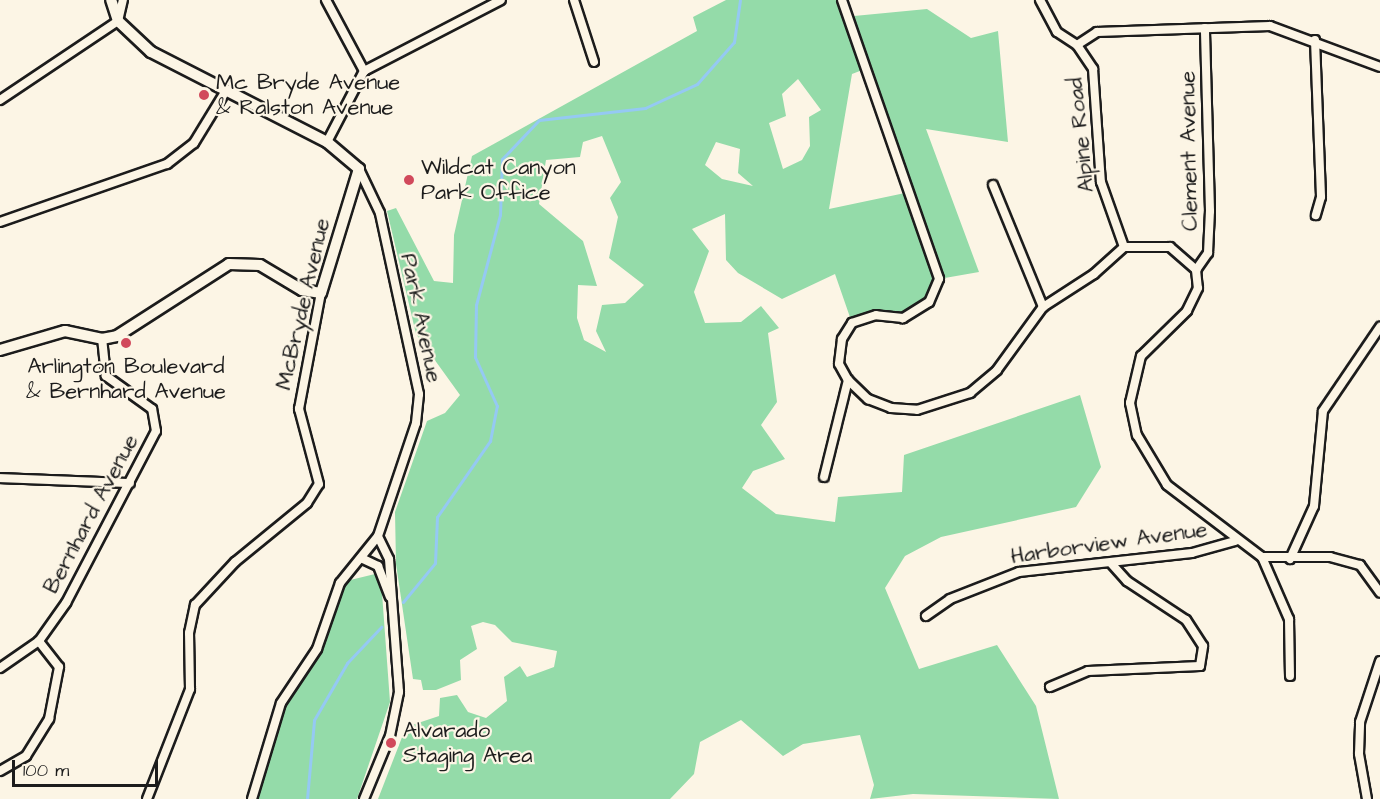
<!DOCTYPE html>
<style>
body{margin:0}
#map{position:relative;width:1380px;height:799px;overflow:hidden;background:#fcf5e5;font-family:"Architects Daughter",sans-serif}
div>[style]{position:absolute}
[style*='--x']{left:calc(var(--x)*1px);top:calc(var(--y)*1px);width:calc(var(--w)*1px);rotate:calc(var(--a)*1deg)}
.green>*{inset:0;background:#94dba9}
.stream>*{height:3px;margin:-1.5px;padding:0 1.5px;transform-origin:1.5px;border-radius:1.5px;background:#95c9f3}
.roads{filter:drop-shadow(2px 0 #1c1c1c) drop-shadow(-2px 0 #1c1c1c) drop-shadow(0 2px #1c1c1c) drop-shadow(0 -2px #1c1c1c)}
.street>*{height:8px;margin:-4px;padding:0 4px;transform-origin:4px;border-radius:4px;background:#fcf5e5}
.secondary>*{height:10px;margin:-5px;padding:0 5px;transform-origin:5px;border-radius:5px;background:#fcf5e5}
.dots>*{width:16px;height:16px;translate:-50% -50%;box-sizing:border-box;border:3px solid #fcf5e5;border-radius:50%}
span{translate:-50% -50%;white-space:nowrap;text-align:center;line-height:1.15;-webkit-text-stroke:4.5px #fcf5e5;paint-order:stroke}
.poi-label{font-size:22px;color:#1c1c1c}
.left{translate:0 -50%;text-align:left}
.street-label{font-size:22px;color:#1c1c1c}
.scale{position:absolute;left:12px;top:760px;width:146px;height:27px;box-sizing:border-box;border:3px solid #1c1c1c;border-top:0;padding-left:8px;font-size:18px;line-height:21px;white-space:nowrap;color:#1c1c1c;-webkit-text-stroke:4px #fcf5e5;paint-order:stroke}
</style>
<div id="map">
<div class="green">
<i style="clip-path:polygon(evenodd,726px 0,845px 0,854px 16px,927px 9px,971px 38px,998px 31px,1008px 142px,926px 129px,979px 272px,939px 279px,929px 302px,903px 318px,876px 315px,852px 323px,835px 274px,782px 299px,738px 273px,726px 260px,725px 214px,692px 229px,709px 251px,694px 292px,705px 323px,741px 322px,761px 306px,779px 328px,768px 333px,777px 402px,761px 425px,785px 459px,753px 471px,742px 488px,776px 514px,835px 522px,838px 497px,902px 492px,904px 455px,1080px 395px,1101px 467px,1076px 507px,941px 537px,905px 556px,885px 588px,919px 669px,997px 645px,1036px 706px,1059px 799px,913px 794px,870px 799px,874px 785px,860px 735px,803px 744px,783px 756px,741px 720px,700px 742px,694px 774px,670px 799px,378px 799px,406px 727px,439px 716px,440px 698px,457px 695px,468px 712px,486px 718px,507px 701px,504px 677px,520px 666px,527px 677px,554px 667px,557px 651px,512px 642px,495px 625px,483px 622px,471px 626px,477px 649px,460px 660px,461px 680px,436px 690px,423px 690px,421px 680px,413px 679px,396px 564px,395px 512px,427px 421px,445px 413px,460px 395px,416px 334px,387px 211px,396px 208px,434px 281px,453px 283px,454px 235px,472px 156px,697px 31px,693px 17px,726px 0,865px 69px,905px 193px,829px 209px,852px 74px,865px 69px,726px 0,798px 79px,821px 110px,809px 117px,810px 146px,802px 160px,783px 169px,769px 123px,786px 116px,782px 94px,798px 79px,726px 0,602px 136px,621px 182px,610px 198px,618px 217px,609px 258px,644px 285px,625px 303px,602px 305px,596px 331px,606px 352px,584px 340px,577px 318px,578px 285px,597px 286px,583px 241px,539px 204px,546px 160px,580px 157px,583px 142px,602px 136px,726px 0,716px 142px,740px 149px,738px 173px,753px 186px,722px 179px,705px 165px,716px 142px)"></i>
<i style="clip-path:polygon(375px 574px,382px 593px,390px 702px,357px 799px,248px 799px,277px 701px,313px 647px,338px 583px)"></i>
</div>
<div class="stream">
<i style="--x:403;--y:602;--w:50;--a:-50.6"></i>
<i style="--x:435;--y:563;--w:46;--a:-87.5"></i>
<i style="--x:437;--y:517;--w:93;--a:-55.1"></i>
<i style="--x:490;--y:441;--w:36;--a:-79"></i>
<i style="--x:497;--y:406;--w:54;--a:-114.2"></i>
<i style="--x:475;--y:357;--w:52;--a:-88.9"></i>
<i style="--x:476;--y:305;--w:93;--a:-75.1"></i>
<i style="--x:500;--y:215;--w:56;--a:-88"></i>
<i style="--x:502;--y:159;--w:54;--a:-46.5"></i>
<i style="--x:539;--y:120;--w:107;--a:-6.5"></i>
<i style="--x:645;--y:108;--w:57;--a:-24.8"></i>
<i style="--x:697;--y:84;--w:56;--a:-48.6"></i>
<i style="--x:734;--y:42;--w:42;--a:-81.9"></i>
<i style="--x:307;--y:799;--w:79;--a:-84.9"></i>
<i style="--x:314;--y:720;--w:66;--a:-59.9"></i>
<i style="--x:347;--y:663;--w:50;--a:-46.6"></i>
</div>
<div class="roads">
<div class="street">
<i style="--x:326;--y:0;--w:81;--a:61.8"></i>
<i style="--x:574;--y:0;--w:65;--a:72.1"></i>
<i style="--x:842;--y:0;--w:295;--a:70.8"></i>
<i style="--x:939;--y:279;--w:25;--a:113"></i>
<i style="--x:929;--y:302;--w:31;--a:148"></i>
<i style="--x:903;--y:318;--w:27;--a:-174"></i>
<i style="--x:876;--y:315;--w:25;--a:162"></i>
<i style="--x:852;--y:323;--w:19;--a:122"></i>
<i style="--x:842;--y:339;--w:25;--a:97"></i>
<i style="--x:839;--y:364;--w:18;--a:61"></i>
<i style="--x:848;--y:380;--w:28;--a:44"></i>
<i style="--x:868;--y:399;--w:25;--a:21"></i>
<i style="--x:891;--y:408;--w:26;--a:4"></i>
<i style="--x:917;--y:410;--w:56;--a:-17.8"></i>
<i style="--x:970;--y:393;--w:35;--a:-40"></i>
<i style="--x:997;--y:370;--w:78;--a:-53.9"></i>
<i style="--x:1043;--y:307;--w:61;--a:-32.9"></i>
<i style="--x:1094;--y:274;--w:40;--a:-42"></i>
<i style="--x:1124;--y:247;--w:46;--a:0"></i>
<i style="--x:1170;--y:247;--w:35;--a:41"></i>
<i style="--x:1196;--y:270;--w:18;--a:84"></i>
<i style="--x:1198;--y:288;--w:25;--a:116"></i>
<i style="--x:1187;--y:311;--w:64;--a:135.6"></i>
<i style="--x:1141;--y:356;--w:48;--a:103.2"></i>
<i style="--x:1130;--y:403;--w:33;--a:78"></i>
<i style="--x:1137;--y:435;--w:58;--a:59"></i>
<i style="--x:1167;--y:485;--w:119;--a:37.2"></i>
<i style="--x:1262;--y:557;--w:68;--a:0"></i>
<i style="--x:1330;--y:557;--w:31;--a:15"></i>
<i style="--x:1360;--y:565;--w:34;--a:54"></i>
<i style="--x:1040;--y:0;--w:36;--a:62"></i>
<i style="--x:1057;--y:32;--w:24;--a:33"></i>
<i style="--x:1077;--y:45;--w:29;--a:56"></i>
<i style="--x:1093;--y:69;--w:113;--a:86"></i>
<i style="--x:1101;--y:182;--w:69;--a:70.5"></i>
<i style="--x:1315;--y:40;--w:157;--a:87.8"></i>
<i style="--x:1321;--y:197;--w:19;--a:106"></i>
<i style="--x:1077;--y:45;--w:24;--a:-33"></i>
<i style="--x:1097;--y:32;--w:173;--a:-2"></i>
<i style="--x:1270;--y:26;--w:117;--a:20.4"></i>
<i style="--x:0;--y:100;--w:142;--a:-33.8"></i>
<i style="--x:118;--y:21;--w:22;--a:-77"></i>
<i style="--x:327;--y:142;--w:80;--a:-62.5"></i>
<i style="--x:364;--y:71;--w:154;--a:-27.4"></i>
<i style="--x:993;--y:185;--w:132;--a:67.7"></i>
<i style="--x:0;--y:222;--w:177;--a:-19.2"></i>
<i style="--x:167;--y:164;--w:34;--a:-38"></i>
<i style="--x:194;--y:143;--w:63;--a:-58.6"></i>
<i style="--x:1196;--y:270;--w:21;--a:-55"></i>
<i style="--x:1208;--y:253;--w:42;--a:-87.3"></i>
<i style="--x:1210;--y:211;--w:183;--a:-91.6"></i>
<i style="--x:824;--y:477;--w:100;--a:-76.1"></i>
<i style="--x:0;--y:478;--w:130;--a:2.2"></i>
<i style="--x:1262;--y:557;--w:68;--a:66.5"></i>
<i style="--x:1289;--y:619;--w:57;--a:89"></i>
<i style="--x:361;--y:558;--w:19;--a:25"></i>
<i style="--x:378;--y:566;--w:33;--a:69"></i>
<i style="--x:1290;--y:559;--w:58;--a:-65.6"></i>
<i style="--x:1314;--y:506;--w:95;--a:-84.6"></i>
<i style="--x:1323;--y:411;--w:102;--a:-55.8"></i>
<i style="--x:926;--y:616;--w:29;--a:-35"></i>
<i style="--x:950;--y:599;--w:74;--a:-21.4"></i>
<i style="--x:1019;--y:572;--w:174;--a:-6.3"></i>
<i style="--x:1192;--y:553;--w:45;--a:-15.6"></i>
<i style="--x:0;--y:668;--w:47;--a:-34.7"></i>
<i style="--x:39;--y:641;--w:47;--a:-54.6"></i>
<i style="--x:66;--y:603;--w:194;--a:-62.4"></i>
<i style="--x:156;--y:431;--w:22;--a:-100"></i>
<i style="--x:152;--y:409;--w:57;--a:-144.3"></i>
<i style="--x:106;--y:376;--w:37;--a:-96"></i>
<i style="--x:1050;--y:687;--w:41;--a:-22.8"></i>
<i style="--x:1088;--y:671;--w:112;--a:-2.6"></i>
<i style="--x:1200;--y:666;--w:20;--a:-81"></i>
<i style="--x:1203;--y:646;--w:31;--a:-123"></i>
<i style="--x:1186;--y:620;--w:71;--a:-146.5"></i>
<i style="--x:1127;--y:581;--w:24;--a:-132"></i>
<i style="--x:0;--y:771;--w:30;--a:-30"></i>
<i style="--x:26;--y:756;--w:44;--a:-58.1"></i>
<i style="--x:49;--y:719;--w:53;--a:-79.1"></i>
<i style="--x:59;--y:667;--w:33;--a:-128"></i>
<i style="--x:147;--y:799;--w:118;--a:-68.6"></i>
<i style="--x:190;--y:689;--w:56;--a:-91"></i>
<i style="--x:189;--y:633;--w:29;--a:-78"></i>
<i style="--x:195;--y:605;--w:59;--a:-47.1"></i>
<i style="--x:235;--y:562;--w:93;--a:-39.3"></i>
<i style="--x:307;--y:503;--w:22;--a:-58"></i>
<i style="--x:319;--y:484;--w:78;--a:-104.9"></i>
<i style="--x:299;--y:409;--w:118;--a:-79.3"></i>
<i style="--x:252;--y:799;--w:100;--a:-73.2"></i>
<i style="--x:281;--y:703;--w:65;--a:-56.3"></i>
<i style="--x:317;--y:649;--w:70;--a:-70.8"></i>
<i style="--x:340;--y:583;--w:60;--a:-51"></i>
<i style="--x:378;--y:536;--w:119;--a:-71.4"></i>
<i style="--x:416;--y:423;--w:29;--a:-84"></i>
<i style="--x:419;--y:394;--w:185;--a:-102.2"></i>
<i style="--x:380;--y:213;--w:49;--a:-115.5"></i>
<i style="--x:364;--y:799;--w:68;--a:-67.6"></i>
<i style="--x:390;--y:736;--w:45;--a:-78.4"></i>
<i style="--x:399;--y:692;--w:133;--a:-94.3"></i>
<i style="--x:389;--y:559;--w:25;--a:-116"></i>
<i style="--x:1367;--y:799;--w:46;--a:-100.1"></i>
<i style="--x:1359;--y:754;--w:32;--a:-88"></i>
<i style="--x:1360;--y:722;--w:64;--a:-71.8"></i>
</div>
<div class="secondary">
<i style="--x:0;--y:350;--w:68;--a:-16.3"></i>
<i style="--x:65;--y:331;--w:38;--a:12"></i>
<i style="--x:102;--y:339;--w:15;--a:-11"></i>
<i style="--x:117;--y:336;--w:133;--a:-32.7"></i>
<i style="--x:229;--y:264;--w:31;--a:2"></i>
<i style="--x:260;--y:265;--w:49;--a:30.8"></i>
<i style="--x:302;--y:290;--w:19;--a:9"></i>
<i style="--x:321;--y:293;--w:130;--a:-73"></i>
<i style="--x:359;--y:169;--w:42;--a:-139.8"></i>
<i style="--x:327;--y:142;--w:198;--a:-152.9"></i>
<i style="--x:151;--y:52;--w:45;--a:-136.8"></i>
<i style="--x:118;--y:21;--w:22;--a:-108"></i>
</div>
</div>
<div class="dots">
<i style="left:204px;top:95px;background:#d1495b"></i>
<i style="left:409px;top:180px;background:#d1495b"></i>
<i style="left:126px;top:343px;background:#d1495b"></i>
<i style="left:391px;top:743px;background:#d1495b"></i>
</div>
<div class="poi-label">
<span class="left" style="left:216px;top:95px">Mc Bryde Avenue<br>&amp; Ralston Avenue</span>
<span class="left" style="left:421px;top:180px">Wildcat Canyon<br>Park Office</span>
<span style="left:126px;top:379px">Arlington Boulevard<br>&amp; Bernhard Avenue</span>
<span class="left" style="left:403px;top:743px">Alvarado<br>Staging Area</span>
</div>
<div class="street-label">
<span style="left:1081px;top:135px;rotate:-96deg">Alpine Road</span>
<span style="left:1189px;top:151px;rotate:-91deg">Clement Avenue</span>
<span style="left:303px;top:304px;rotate:-77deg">McBryde Avenue</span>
<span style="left:421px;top:318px;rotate:78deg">Park Avenue</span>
<span style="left:91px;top:514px;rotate:-62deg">Bernhard Avenue</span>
<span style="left:1109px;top:543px;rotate:-8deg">Harborview Avenue</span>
</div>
<div class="scale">100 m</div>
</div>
